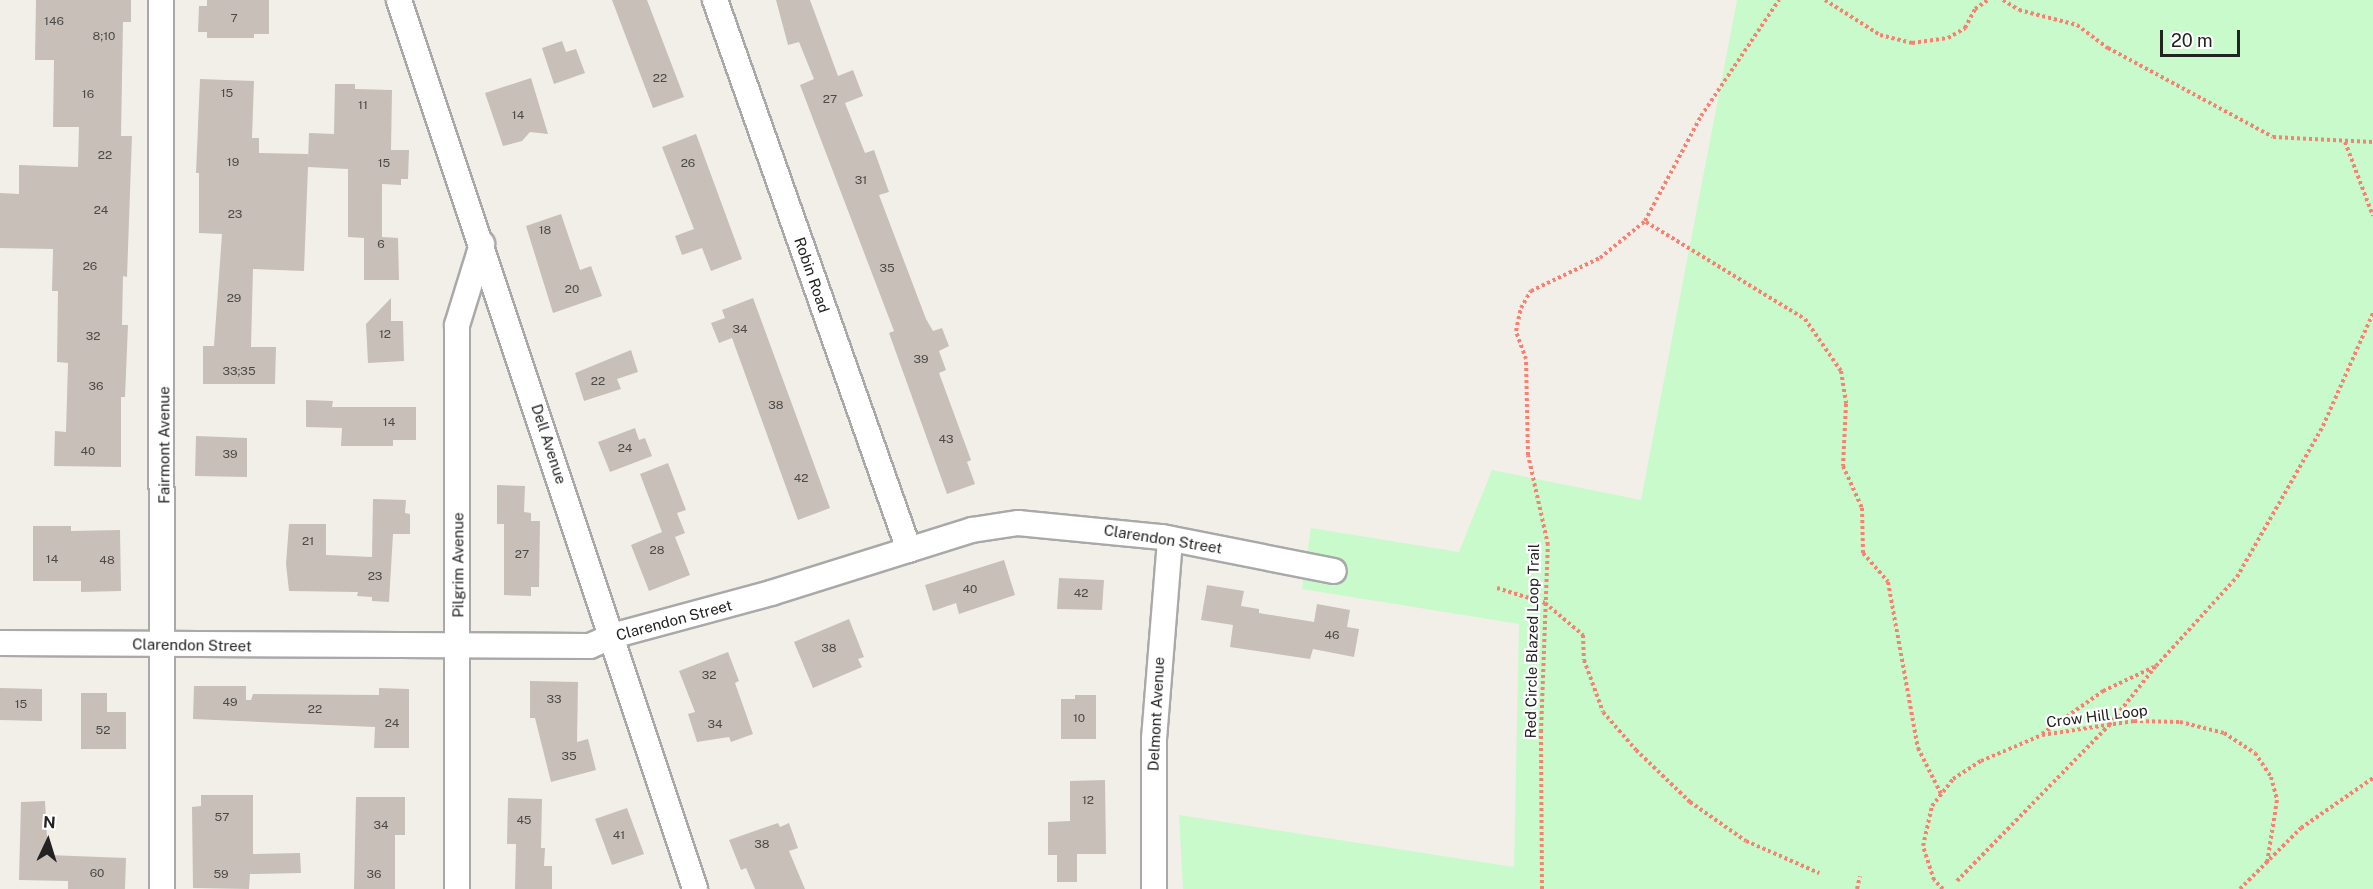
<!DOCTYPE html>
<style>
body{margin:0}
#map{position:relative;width:2373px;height:889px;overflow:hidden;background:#f2efe9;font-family:"Public Sans",sans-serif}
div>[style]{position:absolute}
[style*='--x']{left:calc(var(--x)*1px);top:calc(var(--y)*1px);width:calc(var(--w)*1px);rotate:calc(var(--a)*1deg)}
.park>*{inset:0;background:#c8facc}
.building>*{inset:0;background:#c7bfb8}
.path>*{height:4px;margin-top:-2px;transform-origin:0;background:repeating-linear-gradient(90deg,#fa8072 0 3px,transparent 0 6px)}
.roads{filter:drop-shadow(2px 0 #a9a9a9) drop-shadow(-2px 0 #a9a9a9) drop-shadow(0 2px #a9a9a9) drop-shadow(0 -2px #a9a9a9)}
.street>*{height:24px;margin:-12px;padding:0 12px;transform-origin:12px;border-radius:12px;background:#fff}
span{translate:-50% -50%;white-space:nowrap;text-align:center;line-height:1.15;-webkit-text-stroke:4.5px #fff;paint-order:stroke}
.number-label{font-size:12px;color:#4b4948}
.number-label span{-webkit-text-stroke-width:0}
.street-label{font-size:15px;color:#222}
.north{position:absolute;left:18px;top:811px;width:60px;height:60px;-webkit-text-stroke:4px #fff;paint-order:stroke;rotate:4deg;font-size:16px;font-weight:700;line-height:24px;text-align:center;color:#222}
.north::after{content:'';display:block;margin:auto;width:21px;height:27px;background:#222;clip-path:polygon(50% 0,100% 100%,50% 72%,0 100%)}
.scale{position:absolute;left:2160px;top:30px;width:80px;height:27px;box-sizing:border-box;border:3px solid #222;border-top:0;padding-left:8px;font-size:18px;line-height:21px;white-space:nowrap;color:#222;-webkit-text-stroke:4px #fff;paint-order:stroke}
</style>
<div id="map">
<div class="park">
<i style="clip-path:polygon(1737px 0,2373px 0,2373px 889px,1183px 889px,1179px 815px,1514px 867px,1519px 624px,1302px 589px,1311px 528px,1459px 552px,1492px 470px,1641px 500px)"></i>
</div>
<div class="building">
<i style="clip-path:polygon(36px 0,131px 0,131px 22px,123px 22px,121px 136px,132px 136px,127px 277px,123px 276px,122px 325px,128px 325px,125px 397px,121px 397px,121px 467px,54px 466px,55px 431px,66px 432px,68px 363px,57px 362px,58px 291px,52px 291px,53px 249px,0 248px,0 193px,19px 194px,19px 165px,78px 167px,79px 127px,53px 127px,54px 60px,35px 60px)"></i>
<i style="clip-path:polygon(207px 0,269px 0,269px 34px,254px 34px,254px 38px,207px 38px,207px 32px,198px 32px,199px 6px,207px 6px)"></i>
<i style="clip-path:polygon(612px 0,647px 0,684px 97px,653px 108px)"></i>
<i style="clip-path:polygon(776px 0,810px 0,838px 76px,853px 70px,863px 96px,845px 103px,865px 153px,874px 150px,889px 192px,879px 195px,926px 319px,933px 331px,942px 328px,949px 346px,939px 351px,946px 370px,939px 373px,971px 460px,967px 462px,975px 484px,947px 494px,889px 333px,894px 331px,800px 85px,814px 79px,799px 42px,788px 45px)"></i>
<i style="clip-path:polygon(562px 41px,566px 52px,576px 49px,585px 73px,554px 84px,542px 48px)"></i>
<i style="clip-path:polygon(531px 78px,548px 134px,530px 132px,522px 141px,503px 146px,485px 93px)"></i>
<i style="clip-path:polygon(200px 79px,254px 81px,252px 138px,259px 138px,259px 153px,308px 154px,308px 160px,309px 133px,334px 134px,335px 84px,355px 84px,355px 89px,392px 90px,391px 150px,409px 150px,408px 179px,401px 179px,401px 185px,382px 184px,382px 237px,398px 238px,399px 280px,364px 280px,364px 238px,348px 237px,348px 169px,308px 167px,304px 271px,253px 269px,251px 347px,276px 347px,275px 384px,203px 384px,203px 346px,214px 346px,222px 234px,199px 233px,199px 173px,196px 173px)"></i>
<i style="clip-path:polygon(696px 134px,742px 259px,711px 271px,702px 248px,682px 255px,675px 236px,694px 229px,662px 147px)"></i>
<i style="clip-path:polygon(561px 214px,580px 270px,591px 266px,602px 296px,553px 313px,526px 226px)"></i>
<i style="clip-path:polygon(391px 298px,391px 321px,403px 321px,404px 361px,368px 363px,366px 324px)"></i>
<i style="clip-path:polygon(753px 298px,830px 508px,798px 520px,732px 338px,719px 343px,711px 323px,725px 318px,722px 310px)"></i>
<i style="clip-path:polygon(631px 350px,638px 372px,617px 379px,621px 389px,584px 401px,575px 373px)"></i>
<i style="clip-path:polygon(306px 400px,333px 401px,332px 407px,416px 407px,416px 440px,393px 440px,393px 446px,341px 446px,342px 428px,306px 427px)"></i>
<i style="clip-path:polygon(635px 428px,639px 440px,645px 438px,652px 456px,610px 472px,598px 442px)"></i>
<i style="clip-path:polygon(196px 436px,247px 438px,247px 477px,195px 476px)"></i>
<i style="clip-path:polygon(668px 463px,686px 510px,677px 513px,685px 533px,675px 537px,690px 575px,649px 591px,631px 545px,662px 532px,640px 474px)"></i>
<i style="clip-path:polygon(497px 485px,525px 486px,524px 512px,531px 513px,531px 521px,540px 521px,539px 587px,531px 587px,531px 596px,504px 595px,504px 524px,497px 524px)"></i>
<i style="clip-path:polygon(373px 499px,406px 500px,405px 513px,410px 514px,410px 534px,393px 534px,389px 602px,372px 601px,372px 597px,357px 596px,358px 592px,289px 591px,286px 564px,289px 524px,326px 524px,326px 555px,372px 557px)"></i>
<i style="clip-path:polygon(33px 526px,71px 526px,71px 531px,120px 530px,121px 591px,81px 592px,81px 581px,33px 581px)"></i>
<i style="clip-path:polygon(1004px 560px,1015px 595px,959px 614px,956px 603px,933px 611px,925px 585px)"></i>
<i style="clip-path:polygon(1059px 578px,1104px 580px,1102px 610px,1057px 609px)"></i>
<i style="clip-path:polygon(1207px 585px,1244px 591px,1241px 606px,1259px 609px,1259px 613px,1314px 622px,1317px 604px,1350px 610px,1347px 627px,1359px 629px,1354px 657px,1313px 649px,1310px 659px,1230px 647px,1233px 625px,1201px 620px)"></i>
<i style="clip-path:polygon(849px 619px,864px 657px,858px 659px,862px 667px,813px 688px,794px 642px)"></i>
<i style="clip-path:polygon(728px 652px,739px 681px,735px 683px,753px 734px,731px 742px,729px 737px,697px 742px,688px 714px,695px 712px,679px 671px)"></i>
<i style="clip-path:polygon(530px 681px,578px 682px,577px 742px,588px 739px,596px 770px,551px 782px,535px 718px,530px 718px)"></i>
<i style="clip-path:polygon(194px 686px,246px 686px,246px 700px,251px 700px,253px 694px,379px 695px,379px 688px,409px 689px,409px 748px,374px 748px,375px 727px,193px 719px)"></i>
<i style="clip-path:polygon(0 688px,42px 689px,42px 721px,0 720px)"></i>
<i style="clip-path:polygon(81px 693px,107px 693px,107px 712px,126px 712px,126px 749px,81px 749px)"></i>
<i style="clip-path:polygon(1075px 695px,1096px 695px,1096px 739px,1061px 739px,1061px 699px,1075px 699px)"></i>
<i style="clip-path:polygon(1105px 780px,1106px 854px,1077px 854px,1077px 882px,1057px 882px,1057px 855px,1048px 855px,1048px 822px,1070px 821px,1070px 781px)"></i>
<i style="clip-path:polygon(201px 795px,253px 795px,253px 854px,300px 853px,301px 873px,250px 874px,249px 889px,193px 888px,192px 807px,201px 806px)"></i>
<i style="clip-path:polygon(356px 797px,405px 797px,405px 835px,395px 835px,395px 889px,354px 889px)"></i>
<i style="clip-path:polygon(508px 798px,542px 799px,541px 848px,545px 848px,544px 866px,552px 866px,552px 889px,515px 889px,516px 844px,507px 844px)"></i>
<i style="clip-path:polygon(45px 801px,48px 855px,126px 858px,125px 889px,68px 889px,68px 881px,19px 880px,21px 802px)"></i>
<i style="clip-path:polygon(627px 808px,644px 854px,612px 865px,595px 819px)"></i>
<i style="clip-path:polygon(778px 823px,780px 827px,789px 823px,798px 848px,789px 851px,805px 889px,755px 889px,746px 868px,741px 870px,729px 840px)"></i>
</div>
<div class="path">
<i style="--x:1825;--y:0;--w:65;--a:32.5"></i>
<i style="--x:1880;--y:35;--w:33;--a:14"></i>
<i style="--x:1912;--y:43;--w:36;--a:-8"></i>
<i style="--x:1948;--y:38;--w:20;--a:-30"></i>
<i style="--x:1965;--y:28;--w:21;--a:-62"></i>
<i style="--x:1975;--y:9;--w:16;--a:-35"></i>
<i style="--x:2003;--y:0;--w:19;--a:32"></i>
<i style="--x:2019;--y:10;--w:60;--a:14.5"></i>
<i style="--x:2077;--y:25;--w:39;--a:37"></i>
<i style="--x:2108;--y:48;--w:187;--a:28.3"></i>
<i style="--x:2273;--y:137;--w:100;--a:2.9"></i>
<i style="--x:2345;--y:142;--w:79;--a:69.3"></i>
<i style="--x:1646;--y:222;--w:186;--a:31.4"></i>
<i style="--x:1805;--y:319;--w:63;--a:55.3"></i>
<i style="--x:1841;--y:371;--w:33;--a:81"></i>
<i style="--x:1846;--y:404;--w:62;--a:92.8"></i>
<i style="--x:1843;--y:466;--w:46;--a:65.7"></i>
<i style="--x:1862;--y:508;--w:45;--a:88.7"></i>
<i style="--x:1863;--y:553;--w:38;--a:49"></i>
<i style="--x:1888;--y:582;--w:169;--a:79.8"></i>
<i style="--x:1918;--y:748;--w:51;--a:63.4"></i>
<i style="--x:1497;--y:588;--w:50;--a:17.4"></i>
<i style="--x:1545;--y:603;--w:50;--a:40.1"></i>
<i style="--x:1583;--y:635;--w:25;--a:88"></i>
<i style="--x:1584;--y:660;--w:55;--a:69.9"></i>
<i style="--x:1603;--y:712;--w:50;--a:49"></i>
<i style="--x:1636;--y:750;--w:75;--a:43.9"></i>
<i style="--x:1690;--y:802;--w:68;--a:34.9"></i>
<i style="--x:1746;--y:841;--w:80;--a:23.7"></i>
<i style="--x:2042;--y:734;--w:75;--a:-35.2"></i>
<i style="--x:2103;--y:691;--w:56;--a:-25.2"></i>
<i style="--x:1957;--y:881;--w:218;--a:-45.7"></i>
<i style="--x:2109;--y:725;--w:75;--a:-51.5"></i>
<i style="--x:2156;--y:666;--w:120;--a:-47.7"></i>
<i style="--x:2237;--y:577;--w:174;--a:-60.3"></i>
<i style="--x:2323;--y:426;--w:124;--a:-66.1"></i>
<i style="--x:1542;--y:889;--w:157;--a:-90.4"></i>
<i style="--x:1541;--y:732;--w:187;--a:-87.9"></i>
<i style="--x:1548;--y:545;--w:92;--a:-102.5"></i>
<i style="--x:1528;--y:455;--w:96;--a:-91.2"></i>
<i style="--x:1526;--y:359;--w:30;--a:-110"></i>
<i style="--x:1516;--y:331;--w:24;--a:-78"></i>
<i style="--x:1521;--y:308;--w:20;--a:-60"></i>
<i style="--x:1531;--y:291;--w:76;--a:-25.6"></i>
<i style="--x:1600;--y:258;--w:58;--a:-39.4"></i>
<i style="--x:1645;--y:221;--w:119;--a:-61.9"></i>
<i style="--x:1701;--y:116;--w:140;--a:-56.1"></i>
<i style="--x:1857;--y:889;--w:13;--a:-77"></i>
<i style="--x:1943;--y:889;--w:13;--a:-135"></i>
<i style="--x:1934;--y:880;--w:36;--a:-108"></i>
<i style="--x:1923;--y:846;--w:41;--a:-77.3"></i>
<i style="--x:1932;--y:806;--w:34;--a:-52"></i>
<i style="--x:1953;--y:779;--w:33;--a:-33"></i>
<i style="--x:1981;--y:761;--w:66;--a:-23.1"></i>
<i style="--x:2042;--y:735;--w:93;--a:-8.7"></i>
<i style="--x:2134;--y:721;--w:46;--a:1.2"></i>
<i style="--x:2180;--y:722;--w:45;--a:14"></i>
<i style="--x:2224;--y:733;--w:37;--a:33"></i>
<i style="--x:2255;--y:753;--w:29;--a:56"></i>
<i style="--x:2271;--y:777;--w:24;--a:75"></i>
<i style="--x:2277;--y:800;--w:64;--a:99"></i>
<i style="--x:2240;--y:889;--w:86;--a:-45"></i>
<i style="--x:2301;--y:828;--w:88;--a:-34.8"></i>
</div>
<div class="roads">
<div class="street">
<i style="--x:161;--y:0;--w:889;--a:89.94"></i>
<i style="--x:399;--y:0;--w:937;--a:71.58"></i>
<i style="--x:715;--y:0;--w:583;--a:70.57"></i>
<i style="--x:0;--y:643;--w:590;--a:0.29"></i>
<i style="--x:590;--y:646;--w:24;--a:-24"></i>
<i style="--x:612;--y:636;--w:165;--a:-15.1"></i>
<i style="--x:771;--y:593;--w:211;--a:-17.4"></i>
<i style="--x:972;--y:530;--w:47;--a:-8.7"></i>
<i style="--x:1018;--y:523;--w:145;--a:5.6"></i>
<i style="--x:1162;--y:537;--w:175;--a:11.2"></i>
<i style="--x:457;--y:889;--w:564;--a:-90"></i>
<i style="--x:457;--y:325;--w:85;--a:-72.8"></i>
<i style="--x:1154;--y:889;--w:150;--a:-90"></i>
<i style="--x:1154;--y:739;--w:201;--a:-85.4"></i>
</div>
</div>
<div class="number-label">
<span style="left:234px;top:19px">7</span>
<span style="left:54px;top:22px">146</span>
<span style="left:104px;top:37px">8;10</span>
<span style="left:660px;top:79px">22</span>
<span style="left:227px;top:94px">15</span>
<span style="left:88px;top:95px">16</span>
<span style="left:830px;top:100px">27</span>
<span style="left:363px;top:106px">11</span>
<span style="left:518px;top:116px">14</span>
<span style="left:105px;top:156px">22</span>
<span style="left:233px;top:163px">19</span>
<span style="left:384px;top:164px">15</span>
<span style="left:688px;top:164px">26</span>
<span style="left:861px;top:181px">31</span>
<span style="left:101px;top:211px">24</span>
<span style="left:235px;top:215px">23</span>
<span style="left:545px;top:231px">18</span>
<span style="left:381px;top:245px">6</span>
<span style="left:90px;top:267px">26</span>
<span style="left:887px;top:269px">35</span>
<span style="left:572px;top:290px">20</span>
<span style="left:234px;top:299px">29</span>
<span style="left:740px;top:330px">34</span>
<span style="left:385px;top:335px">12</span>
<span style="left:93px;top:337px">32</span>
<span style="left:921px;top:360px">39</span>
<span style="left:239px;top:372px">33;35</span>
<span style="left:598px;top:382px">22</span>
<span style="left:96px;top:387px">36</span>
<span style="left:776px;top:406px">38</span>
<span style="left:389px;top:423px">14</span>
<span style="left:946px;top:440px">43</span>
<span style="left:625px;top:449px">24</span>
<span style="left:88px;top:452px">40</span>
<span style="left:230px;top:455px">39</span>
<span style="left:801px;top:479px">42</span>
<span style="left:308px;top:542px">21</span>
<span style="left:657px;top:551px">28</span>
<span style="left:522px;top:555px">27</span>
<span style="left:52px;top:560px">14</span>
<span style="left:107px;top:561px">48</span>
<span style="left:375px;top:577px">23</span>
<span style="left:970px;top:590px">40</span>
<span style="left:1081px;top:594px">42</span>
<span style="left:1332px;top:636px">46</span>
<span style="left:829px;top:649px">38</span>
<span style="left:709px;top:676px">32</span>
<span style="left:554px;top:700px">33</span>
<span style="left:230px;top:703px">49</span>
<span style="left:21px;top:705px">15</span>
<span style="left:315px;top:710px">22</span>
<span style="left:1079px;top:719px">10</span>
<span style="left:392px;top:724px">24</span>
<span style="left:715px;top:725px">34</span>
<span style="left:103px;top:731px">52</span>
<span style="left:569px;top:757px">35</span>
<span style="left:1088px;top:801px">12</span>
<span style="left:222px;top:818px">57</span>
<span style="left:524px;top:821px">45</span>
<span style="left:381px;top:826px">34</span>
<span style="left:619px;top:836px">41</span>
<span style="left:762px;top:845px">38</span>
<span style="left:97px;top:874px">60</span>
<span style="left:221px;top:875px">59</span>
<span style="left:374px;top:875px">36</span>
</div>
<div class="street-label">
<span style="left:812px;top:275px;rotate:71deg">Robin Road</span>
<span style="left:549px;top:444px;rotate:72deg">Dell Avenue</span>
<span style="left:164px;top:445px;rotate:-90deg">Fairmont Avenue</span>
<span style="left:1163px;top:539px;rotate:9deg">Clarendon Street</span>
<span style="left:458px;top:565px;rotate:-90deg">Pilgrim Avenue</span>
<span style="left:674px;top:620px;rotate:-15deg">Clarendon Street</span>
<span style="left:1532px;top:641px;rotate:-89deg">Red Circle Blazed Loop Trail</span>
<span style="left:192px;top:645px;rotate:1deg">Clarendon Street</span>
<span style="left:1156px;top:714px;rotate:-87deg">Delmont Avenue</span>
<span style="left:2097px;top:716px;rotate:-7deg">Crow Hill Loop</span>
</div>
<div class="north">N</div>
<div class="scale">20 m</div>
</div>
